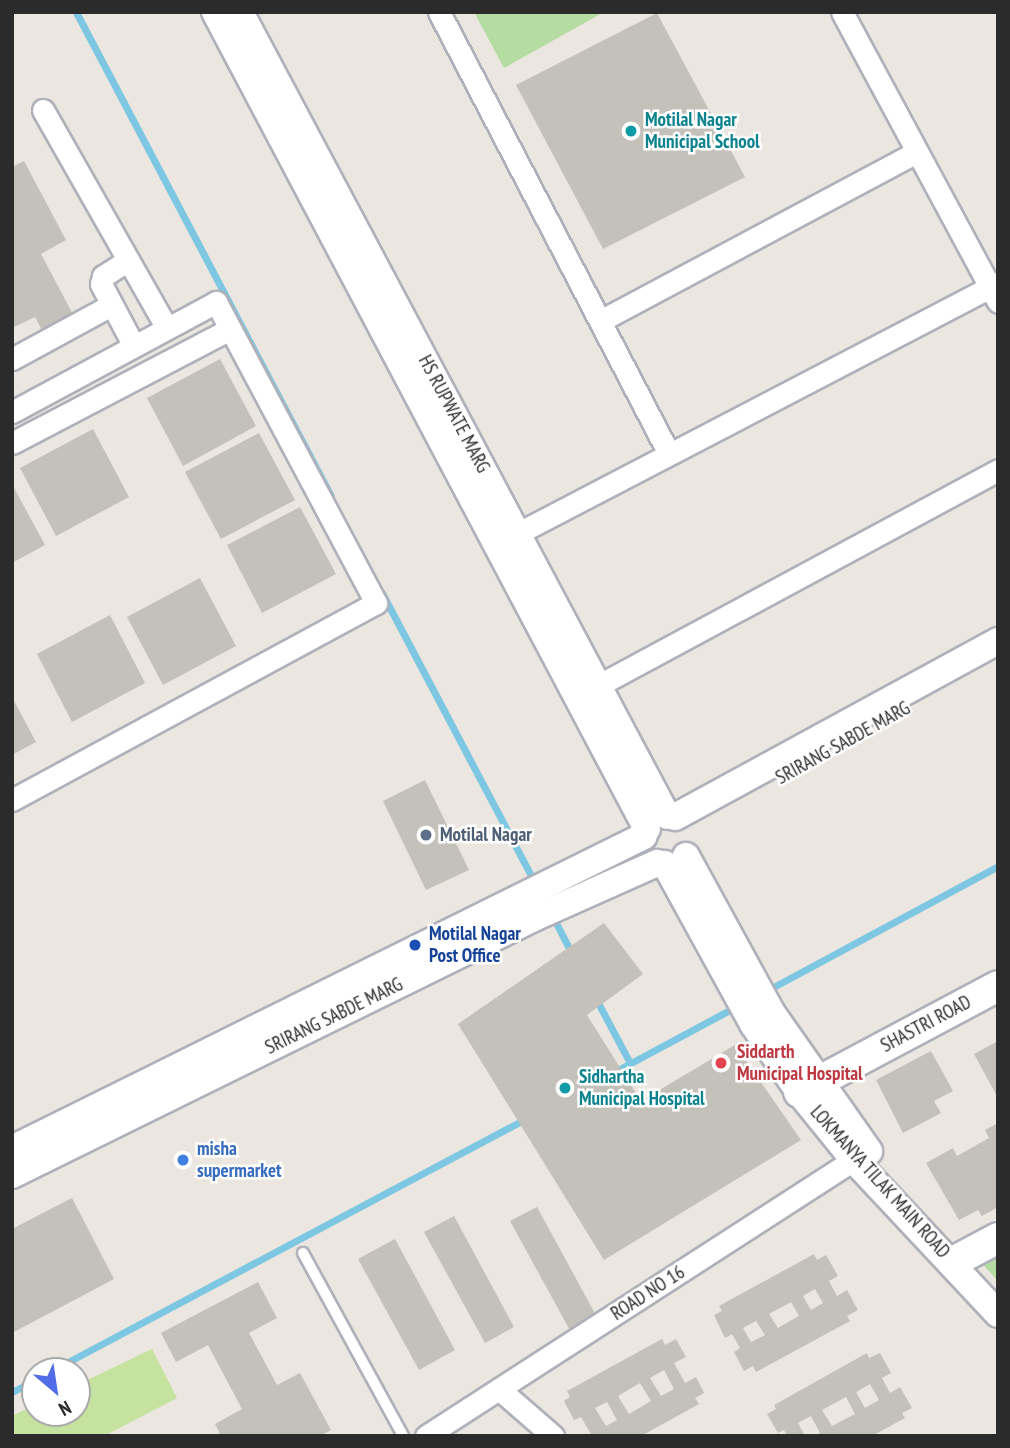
<!DOCTYPE html>
<style>
body{margin:0}
#map{position:relative;width:1010px;height:1448px;overflow:hidden;background:#ebe6df;font-family:"PT Sans Narrow",sans-serif}
div>[style]{position:absolute}
[style*='--x']{left:calc(var(--x)*1px);top:calc(var(--y)*1px);width:calc(var(--w)*1px);rotate:calc(var(--a)*1deg)}
.green>*{inset:0;background:#b5dca1}
.pitch>*{inset:0;background:#c5e29e}
.stream>*{height:7px;margin:-3.5px;padding:0 3.5px;transform-origin:3.5px;border-radius:3.5px;background:#7dc7e2}
.building>*{inset:0;background:#c4c0ba}
.roads{filter:drop-shadow(2px 0 #afb1ba) drop-shadow(-2px 0 #afb1ba) drop-shadow(0 2px #afb1ba) drop-shadow(0 -2px #afb1ba)}
.service>*{height:10px;margin:-5px;padding:0 5px;transform-origin:5px;border-radius:5px;background:#fff}
.minor>*{height:21px;margin:-10.5px;padding:0 10.5px;transform-origin:10.5px;border-radius:10.5px;background:#fff}
.tertiary>*{height:26px;margin:-13px;padding:0 13px;transform-origin:13px;border-radius:13px;background:#fff}
.secondary>*{height:30px;margin:-15px;padding:0 15px;transform-origin:15px;border-radius:15px;background:#fff}
.dots>*{width:19px;height:19px;translate:-50% -50%;box-sizing:border-box;border:4px solid #fff;border-radius:50%}
span{translate:-50% -50%;white-space:nowrap;text-align:center;line-height:1.15;-webkit-text-stroke:5px #fff;paint-order:stroke}
.culture-label{font-size:19px;color:#0d838f;font-weight:700}
.left{translate:0 -50%;text-align:left}
.street-label{font-size:19px;color:#2b2b2b}
.service-label{font-size:19px;color:#4e5e75;font-weight:700}
.transit-label{font-size:19px;color:#164399;font-weight:700}
.health-label{font-size:19px;color:#be3a42;font-weight:700}
.shop-label{font-size:19px;color:#366cbe;font-weight:700}
.frame{position:absolute;inset:0;border:14px solid #2b2b2b;pointer-events:none}
.north{position:absolute;left:21px;top:1357px;width:70px;height:70px;box-sizing:border-box;background:#fff;border:2px solid #aaa;border-radius:50%;rotate:151deg;font-size:19px;font-weight:700;line-height:28px;text-align:center;color:#2b2b2b}
.north::after{content:'';display:block;margin:auto;width:24px;height:32px;background:#506ce7;clip-path:polygon(50% 0,100% 100%,50% 72%,0 100%)}
</style>
<div id="map">
<div class="green">
<i style="clip-path:polygon(474px 12px,604px 12px,504px 68px)"></i>
<i style="clip-path:polygon(998px 1244px,998px 1281px,975px 1256px)"></i>
</div>
<div class="pitch">
<i style="clip-path:polygon(152px 1349px,177px 1398px,104px 1436px,12px 1436px,12px 1416px,35px 1405px,35px 1413px,77px 1413px,77px 1385px)"></i>
</div>
<div class="stream">
<i style="--x:76;--y:12;--w:547;--a:62.22"></i>
<i style="--x:382;--y:593;--w:328;--a:62.2"></i>
<i style="--x:552;--y:915;--w:44;--a:62.9"></i>
<i style="--x:766;--y:991;--w:264;--a:-28.3"></i>
<i style="--x:596;--y:999;--w:72;--a:62"></i>
<i style="--x:614;--y:1072;--w:140;--a:-28.2"></i>
<i style="--x:51;--y:1371;--w:539;--a:-27.99"></i>
<i style="--x:12;--y:1392;--w:26;--a:-28"></i>
</div>
<div class="building">
<i style="clip-path:polygon(657px 13px,745px 177px,603px 249px,516px 85px)"></i>
<i style="clip-path:polygon(24px 161px,66px 240px,41px 254px,76px 320px,45px 336px,35px 317px,12px 328px,12px 167px)"></i>
<i style="clip-path:polygon(220px 359px,256px 426px,183px 466px,147px 398px)"></i>
<i style="clip-path:polygon(93px 429px,129px 497px,56px 536px,20px 468px)"></i>
<i style="clip-path:polygon(259px 433px,295px 500px,221px 539px,185px 472px)"></i>
<i style="clip-path:polygon(12px 484px,45px 545px,12px 563px)"></i>
<i style="clip-path:polygon(300px 507px,336px 574px,262px 613px,227px 545px)"></i>
<i style="clip-path:polygon(200px 578px,236px 646px,163px 685px,127px 617px)"></i>
<i style="clip-path:polygon(110px 615px,145px 683px,72px 722px,37px 654px)"></i>
<i style="clip-path:polygon(12px 697px,36px 742px,12px 755px)"></i>
<i style="clip-path:polygon(425px 780px,469px 870px,426px 890px,383px 801px)"></i>
<i style="clip-path:polygon(604px 923px,643px 974px,587px 1015px,641px 1101px,735px 1045px,801px 1140px,604px 1260px,458px 1024px)"></i>
<i style="clip-path:polygon(998px 1041px,998px 1098px,974px 1054px)"></i>
<i style="clip-path:polygon(931px 1051px,953px 1091px,934px 1101px,941px 1113px,903px 1133px,876px 1080px)"></i>
<i style="clip-path:polygon(998px 1123px,998px 1207px,982px 1216px,978px 1210px,959px 1220px,926px 1163px,953px 1148px,957px 1156px,989px 1138px,985px 1130px)"></i>
<i style="clip-path:polygon(72px 1198px,114px 1279px,12px 1333px,12px 1229px)"></i>
<i style="clip-path:polygon(537px 1207px,598px 1319px,572px 1334px,510px 1221px)"></i>
<i style="clip-path:polygon(454px 1216px,514px 1327px,485px 1343px,424px 1232px)"></i>
<i style="clip-path:polygon(395px 1239px,455px 1350px,419px 1370px,358px 1259px)"></i>
<i style="clip-path:polygon(evenodd,814px 1254px,817px 1260px,826px 1255px,838px 1276px,829px 1281px,837px 1296px,847px 1290px,858px 1310px,847px 1316px,850px 1321px,756px 1372px,753px 1366px,744px 1371px,734px 1352px,740px 1348px,732px 1334px,725px 1338px,714px 1315px,722px 1311px,719px 1306px,814px 1254px,815px 1289px,823px 1303px,811px 1310px,803px 1296px,815px 1289px,814px 1254px,791px 1302px,799px 1316px,778px 1328px,769px 1314px,791px 1302px,814px 1254px,756px 1321px,765px 1335px,751px 1342px,743px 1328px,756px 1321px)"></i>
<i style="clip-path:polygon(258px 1282px,277px 1318px,249px 1333px,277px 1385px,300px 1373px,331px 1430px,320px 1436px,221px 1436px,215px 1424px,242px 1409px,208px 1345px,176px 1362px,161px 1333px)"></i>
<i style="clip-path:polygon(evenodd,662px 1339px,665px 1345px,676px 1339px,686px 1357px,674px 1363px,685px 1383px,696px 1377px,704px 1393px,695px 1398px,699px 1404px,641px 1436px,587px 1436px,591px 1434px,581px 1417px,574px 1420px,564px 1401px,570px 1397px,567px 1391px,662px 1339px,664px 1370px,674px 1389px,661px 1396px,650px 1378px,664px 1370px,662px 1339px,640px 1383px,651px 1401px,629px 1414px,618px 1396px,640px 1383px,662px 1339px,607px 1402px,617px 1420px,606px 1426px,595px 1408px,607px 1402px)"></i>
<i style="clip-path:polygon(evenodd,867px 1353px,869px 1358px,880px 1353px,891px 1373px,882px 1378px,890px 1393px,900px 1387px,912px 1408px,902px 1413px,905px 1418px,872px 1436px,816px 1436px,820px 1433px,811px 1416px,798px 1423px,805px 1436px,787px 1436px,784px 1430px,778px 1433px,767px 1414px,776px 1409px,774px 1405px,867px 1353px,870px 1384px,879px 1400px,865px 1408px,856px 1392px,870px 1384px,867px 1353px,846px 1397px,855px 1414px,832px 1426px,822px 1410px,846px 1397px)"></i>
</div>
<div class="roads">
<div class="service">
<i style="--x:303;--y:1253;--w:209;--a:61.3"></i>
</div>
<div class="minor">
<i style="--x:439;--y:12;--w:498;--a:62.5"></i>
<i style="--x:842;--y:12;--w:329;--a:61.7"></i>
<i style="--x:43;--y:110;--w:251;--a:60.4"></i>
<i style="--x:128;--y:260;--w:30;--a:147"></i>
<i style="--x:103;--y:276;--w:8;--a:104"></i>
<i style="--x:101;--y:284;--w:70;--a:62"></i>
<i style="--x:600;--y:321;--w:359;--a:-28.1"></i>
<i style="--x:12;--y:359;--w:113;--a:-28.6"></i>
<i style="--x:12;--y:412;--w:232;--a:-28.3"></i>
<i style="--x:216;--y:302;--w:341;--a:62"></i>
<i style="--x:376;--y:603;--w:414;--a:151.6"></i>
<i style="--x:12;--y:443;--w:246;--a:-27.6"></i>
<i style="--x:503;--y:541;--w:558;--a:-27.53"></i>
<i style="--x:599;--y:685;--w:453;--a:-28.3"></i>
<i style="--x:499;--y:1389;--w:72;--a:41"></i>
<i style="--x:426;--y:1436;--w:525;--a:-32.87"></i>
</div>
<div class="tertiary">
<i style="--x:215;--y:12;--w:924;--a:62.13"></i>
<i style="--x:240;--y:12;--w:910;--a:62.03"></i>
<i style="--x:675;--y:817;--w:368;--a:-28.6"></i>
<i style="--x:686;--y:856;--w:179;--a:61.3"></i>
<i style="--x:772;--y:1013;--w:169;--a:54.9"></i>
<i style="--x:665;--y:864;--w:183;--a:61.2"></i>
<i style="--x:753;--y:1024;--w:82;--a:55.9"></i>
<i style="--x:799;--y:1092;--w:86;--a:51.1"></i>
<i style="--x:853;--y:1159;--w:212;--a:46.9"></i>
<i style="--x:12;--y:1149;--w:705;--a:-26.35"></i>
<i style="--x:12;--y:1175;--w:582;--a:-26.21"></i>
<i style="--x:534;--y:918;--w:135;--a:-24.1"></i>
</div>
<div class="secondary">
<i style="--x:799;--y:1092;--w:225;--a:-28"></i>
<i style="--x:953;--y:1262;--w:51;--a:-28.1"></i>
</div>
</div>
<div class="dots">
<i style="left:631px;top:131px;background:#0f9aa8"></i>
<i style="left:426px;top:835px;background:#5c6f8a"></i>
<i style="left:415px;top:945px;background:#1a4fb4"></i>
<i style="left:721px;top:1063px;background:#e0444e"></i>
<i style="left:565px;top:1088px;background:#0f9aa8"></i>
<i style="left:183px;top:1160px;background:#3f7fe0"></i>
</div>
<div class="culture-label">
<span class="left" style="left:645px;top:131px">Motilal Nagar<br>Municipal School</span>
<span class="left" style="left:579px;top:1088px">Sidhartha<br>Municipal Hospital</span>
</div>
<div class="street-label">
<span style="left:454px;top:414px;rotate:62deg">HS RUPWATE MARG</span>
<span style="left:843px;top:743px;rotate:-29deg">SRIRANG SABDE MARG</span>
<span style="left:334px;top:1016px;rotate:-26deg">SRIRANG SABDE MARG</span>
<span style="left:926px;top:1024px;rotate:-28deg">SHASTRI ROAD</span>
<span style="left:880px;top:1182px;rotate:48deg">LOKMANYA TILAK MAIN ROAD</span>
<span style="left:648px;top:1293px;rotate:-33deg">ROAD NO 16</span>
</div>
<div class="service-label">
<span class="left" style="left:440px;top:835px">Motilal Nagar</span>
</div>
<div class="transit-label">
<span class="left" style="left:429px;top:945px">Motilal Nagar<br>Post Office</span>
</div>
<div class="health-label">
<span class="left" style="left:737px;top:1063px">Siddarth<br>Municipal Hospital</span>
</div>
<div class="shop-label">
<span class="left" style="left:197px;top:1160px">misha<br>supermarket</span>
</div>
<div class="frame"></div>
<div class="north">N</div>
</div>
